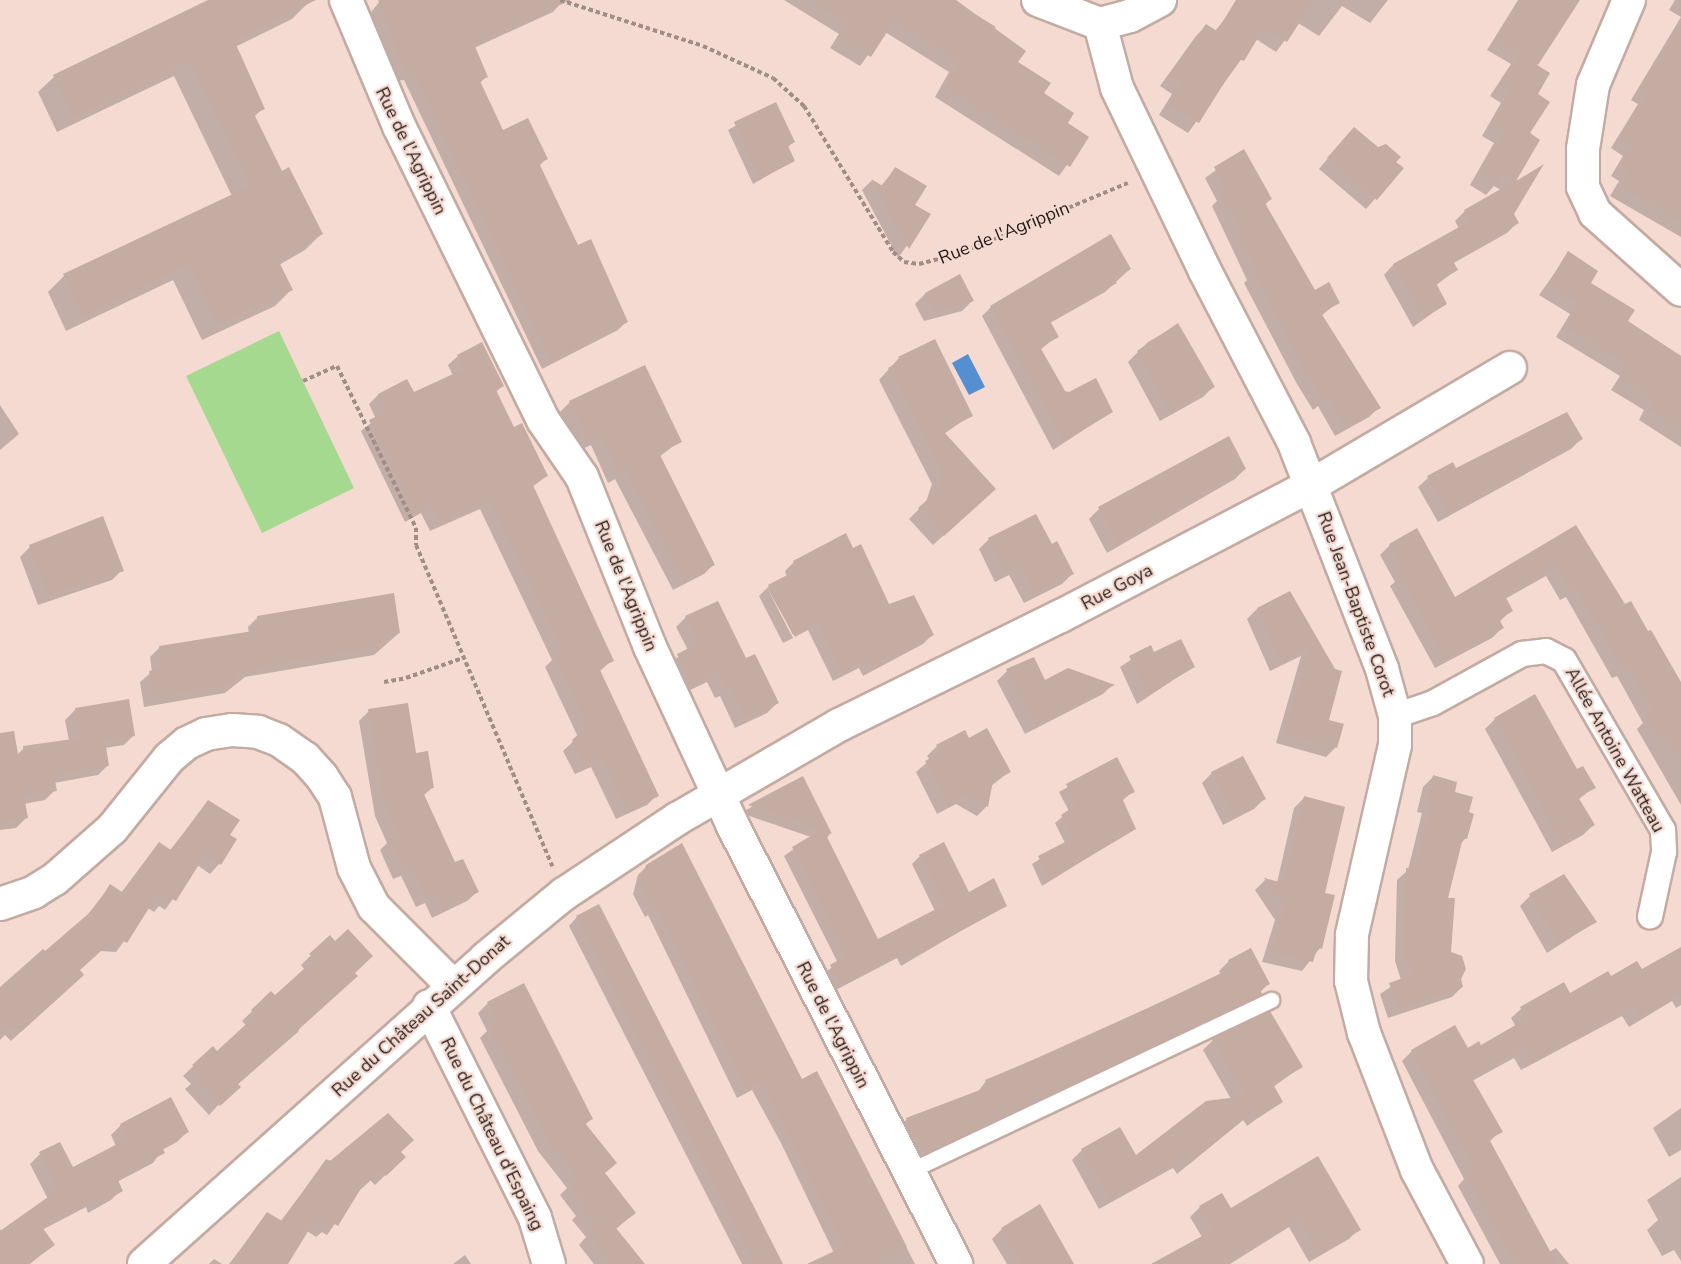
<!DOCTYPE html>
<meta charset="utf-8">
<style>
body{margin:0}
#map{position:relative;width:1681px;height:1264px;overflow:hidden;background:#f4dad1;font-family:"Nunito Sans",sans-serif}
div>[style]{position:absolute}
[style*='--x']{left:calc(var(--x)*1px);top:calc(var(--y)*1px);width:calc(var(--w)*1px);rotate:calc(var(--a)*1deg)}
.green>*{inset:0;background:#a6d990}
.water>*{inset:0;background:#558fd2}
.shadow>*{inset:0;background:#0003}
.building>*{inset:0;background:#c4aca3}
.path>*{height:4px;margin-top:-2px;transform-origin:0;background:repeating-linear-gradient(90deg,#a08d86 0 4.5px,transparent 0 7.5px)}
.roads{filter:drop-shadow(2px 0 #c3aba2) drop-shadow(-2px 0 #c3aba2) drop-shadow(0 2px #c3aba2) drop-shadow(0 -2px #c3aba2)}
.service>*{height:15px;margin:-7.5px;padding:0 7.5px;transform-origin:7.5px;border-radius:7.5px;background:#fff}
.pedestrian>*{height:24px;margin:-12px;padding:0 12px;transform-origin:12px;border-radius:12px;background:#fff}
.minor>*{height:32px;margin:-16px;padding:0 16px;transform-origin:16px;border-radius:16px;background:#fff}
span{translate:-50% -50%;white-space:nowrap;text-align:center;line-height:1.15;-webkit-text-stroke:4.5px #f4dad1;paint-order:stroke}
.street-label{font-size:18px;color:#261d19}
</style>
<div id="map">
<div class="green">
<i style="clip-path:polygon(279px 331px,354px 488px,262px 533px,186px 376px)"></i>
</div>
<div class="water">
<i style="clip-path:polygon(968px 354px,985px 387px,969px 395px,952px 363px)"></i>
</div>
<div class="shadow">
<i style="clip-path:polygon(211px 0,308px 3px,292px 19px,235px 47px,263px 108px,254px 117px,281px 173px,321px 234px,305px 250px,279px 265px,291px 290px,275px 306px,202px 340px,173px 280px,66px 331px,48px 292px,64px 276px,232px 196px,174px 76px,57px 132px,38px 92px,54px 77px)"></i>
<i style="clip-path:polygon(381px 0,546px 0,560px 4px,553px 12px,474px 48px,486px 77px,480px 83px,502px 132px,546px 159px,539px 166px,577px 247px,626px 322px,618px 330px,542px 369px,404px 80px,396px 81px,371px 12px)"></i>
<i style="clip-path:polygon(784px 0,952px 0,996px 27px,993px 31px,1066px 123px,1087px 137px,1059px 176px,935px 97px,949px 72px,885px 32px,860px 66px,830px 48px,839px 34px)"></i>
<i style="clip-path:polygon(1271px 0,1388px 0,1370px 23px,1342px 6px,1319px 36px,1298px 23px,1276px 52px,1256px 39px,1188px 133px,1159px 115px,1172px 94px,1160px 86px,1196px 36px,1206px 26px,1215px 31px,1232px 10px)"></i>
<i style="clip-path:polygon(1518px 0,1577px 0,1536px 66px,1536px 94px,1528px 133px,1538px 140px,1511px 185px,1512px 214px,1517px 223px,1507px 233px,1452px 264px,1456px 270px,1435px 286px,1445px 304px,1413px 327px,1384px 275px,1393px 265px,1459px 229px,1455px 221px,1465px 211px,1501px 190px,1494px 186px,1486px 195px,1470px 185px,1494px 143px,1482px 136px,1501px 103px,1490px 96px,1511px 64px,1487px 50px)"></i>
<i style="clip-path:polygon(1675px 0,1681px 0,1681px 17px,1669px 10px)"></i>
<i style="clip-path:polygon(1681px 17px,1681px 237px,1610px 196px,1619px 181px,1611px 176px,1623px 156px,1611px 148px,1638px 104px,1631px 100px)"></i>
<i style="clip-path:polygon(775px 104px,793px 142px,787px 148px,793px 161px,753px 184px,728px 130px)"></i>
<i style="clip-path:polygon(1344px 139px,1402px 168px,1366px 209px,1319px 169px)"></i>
<i style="clip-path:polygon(1243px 151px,1270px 199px,1265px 205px,1315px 292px,1338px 302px,1321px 316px,1379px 407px,1369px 417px,1335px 436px,1318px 406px,1313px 410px,1297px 384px,1244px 283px,1247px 280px,1212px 206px,1217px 201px,1205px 178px)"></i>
<i style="clip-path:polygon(895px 169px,913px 205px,929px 215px,898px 258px,862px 190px,871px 181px,881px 186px)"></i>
<i style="clip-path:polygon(1569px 253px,1589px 284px,1626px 322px,1681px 356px,1681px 447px,1639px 420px,1644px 410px,1611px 390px,1620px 376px,1556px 337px,1570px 314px,1539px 295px)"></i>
<i style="clip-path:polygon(1130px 269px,1105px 292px,1050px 323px,1057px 336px,1040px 350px,1064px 392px,1111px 412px,1053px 450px,982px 316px,991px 307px)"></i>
<i style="clip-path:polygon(959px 276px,972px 301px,962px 311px,924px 321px,915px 304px,925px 294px)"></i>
<i style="clip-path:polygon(1178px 325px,1213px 387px,1203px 397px,1160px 421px,1128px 362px,1148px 342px)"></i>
<i style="clip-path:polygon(458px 356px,502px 386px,496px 392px,514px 429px,547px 476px,532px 487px,612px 660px,599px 672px,657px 795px,647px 805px,616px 819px,591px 767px,575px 774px,563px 751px,578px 737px,545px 667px,552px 660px,480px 509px,430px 531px,421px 513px,405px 522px,361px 431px,376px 419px,369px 404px,378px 395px,413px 394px,453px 376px,448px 365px)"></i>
<i style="clip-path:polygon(899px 358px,971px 415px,944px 434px,984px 499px,933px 545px,909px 519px,926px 502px,932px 484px,879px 380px)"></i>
<i style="clip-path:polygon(570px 402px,680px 441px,659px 457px,714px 564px,704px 574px,673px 590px,615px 479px,608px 483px,591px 445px,578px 451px,560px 412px)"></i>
<i style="clip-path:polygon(0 405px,19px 434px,0 450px)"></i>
<i style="clip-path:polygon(1229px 438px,1245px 469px,1235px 479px,1107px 553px,1089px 519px,1099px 509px)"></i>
<i style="clip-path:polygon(1581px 439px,1571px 449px,1438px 522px,1418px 487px,1428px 478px)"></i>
<i style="clip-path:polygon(102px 518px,122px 570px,112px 580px,38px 605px,20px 557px,30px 547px)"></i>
<i style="clip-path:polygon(1575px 527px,1624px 606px,1630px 603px,1681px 686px,1681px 805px,1637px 729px,1643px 723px,1617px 676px,1612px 678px,1566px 597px,1560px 600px,1546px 576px,1505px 599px,1512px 610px,1499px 622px,1502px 628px,1492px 638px,1435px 668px,1390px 586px,1395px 582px,1380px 555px,1390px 545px,1454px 600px)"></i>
<i style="clip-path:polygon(989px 539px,1051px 546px,1072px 574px,1062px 584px,1024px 603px,1009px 575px,995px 582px,979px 549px)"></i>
<i style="clip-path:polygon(852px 550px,888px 606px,932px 635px,923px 644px,863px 676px,859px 668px,833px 681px,808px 630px,795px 637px,767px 588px,787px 577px,785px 571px,794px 562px)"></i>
<i style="clip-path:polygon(767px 588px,793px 638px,783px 643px,759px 596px)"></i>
<i style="clip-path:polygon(1290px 593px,1334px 670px,1327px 721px,1336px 747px,1326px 757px,1276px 743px,1301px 656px,1270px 671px,1247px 619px,1257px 609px)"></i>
<i style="clip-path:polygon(258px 617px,399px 633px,374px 655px,245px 677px,225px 693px,144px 707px,140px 682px,152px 672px,150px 657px,160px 647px,249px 633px,248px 627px)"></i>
<i style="clip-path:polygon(686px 617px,746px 660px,777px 703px,767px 713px,735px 728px,720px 696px,715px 698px,707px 682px,682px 694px,667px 665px,688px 650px,676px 627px)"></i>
<i style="clip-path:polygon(1150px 647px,1153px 654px,1193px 667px,1137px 704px,1120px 667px)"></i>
<i style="clip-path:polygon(1033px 659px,1044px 682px,1112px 685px,1103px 694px,1025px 734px,997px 681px,1007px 671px)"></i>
<i style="clip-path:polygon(75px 710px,134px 735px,124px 745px,105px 748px,108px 765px,98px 775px,54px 783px,55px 790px,45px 800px,24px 804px,26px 818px,16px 828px,0 830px,0 759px,16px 756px,24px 748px,69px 741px,65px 720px)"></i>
<i style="clip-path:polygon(369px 711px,415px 755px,432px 788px,423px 796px,454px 864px,477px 892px,467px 901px,432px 918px,425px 903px,416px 907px,401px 876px,393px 879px,380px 850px,387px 843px,375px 816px,359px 721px)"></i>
<i style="clip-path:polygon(1495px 719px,1576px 771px,1594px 787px,1578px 800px,1593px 825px,1583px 835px,1552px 852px,1485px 729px)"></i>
<i style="clip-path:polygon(969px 741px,1009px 772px,991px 786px,987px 806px,977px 816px,956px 804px,937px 814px,916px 772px,930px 760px,927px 756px,937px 746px)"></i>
<i style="clip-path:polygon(1117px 759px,1133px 791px,1122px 801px,1134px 829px,1042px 886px,1032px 864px,1065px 843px,1055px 823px,1069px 811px,1059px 792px)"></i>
<i style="clip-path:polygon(1212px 773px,1264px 799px,1254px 809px,1223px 825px,1202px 783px)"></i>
<i style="clip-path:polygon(1433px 777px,1453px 793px,1467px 813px,1466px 838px,1460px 844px,1446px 899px,1449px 952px,1462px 987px,1452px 997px,1388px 1018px,1380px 994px,1401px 980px,1395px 961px,1397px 880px,1408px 870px,1422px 813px,1417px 812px,1423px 787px)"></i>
<i style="clip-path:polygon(802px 778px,830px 834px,826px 839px,878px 941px,935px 911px,912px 864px,920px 856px,969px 894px,1005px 905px,901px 966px,897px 958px,832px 992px,823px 974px,838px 963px,784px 856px,811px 837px,741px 813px)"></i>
<i style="clip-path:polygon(1304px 798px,1323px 894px,1320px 948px,1302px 971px,1262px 962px,1275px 920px,1255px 890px,1265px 880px,1277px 883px,1294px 808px)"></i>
<i style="clip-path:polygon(209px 802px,228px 835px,219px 864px,210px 874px,197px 865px,165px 910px,159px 906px,154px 912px,148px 908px,116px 952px,100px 951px,78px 971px,72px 984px,11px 1041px,5px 1035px,0 1040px,0 987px,43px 949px,47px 952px,71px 936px,110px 886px,121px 893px,159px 844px,170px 850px)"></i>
<i style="clip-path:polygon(647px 866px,801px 1081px,816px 1073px,915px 1264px,828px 1264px,834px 1253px,781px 1143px,752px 1090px,737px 1098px,648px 915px,645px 917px,633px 894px,638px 875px)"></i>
<i style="clip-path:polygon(1530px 896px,1595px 922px,1547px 953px,1520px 906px)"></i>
<i style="clip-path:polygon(577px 917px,781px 1264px,742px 1264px,569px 926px)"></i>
<i style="clip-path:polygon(330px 937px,335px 943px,298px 1032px,237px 1085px,209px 1115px,185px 1089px,191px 1084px,183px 1076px,212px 1048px,217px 1053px,247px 1026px,242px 1021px,271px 993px,275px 997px,305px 970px,301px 965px)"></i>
<i style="clip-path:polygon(1681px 948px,1681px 1005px,1676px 1008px,1672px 1001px,1629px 1027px,1622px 1016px,1521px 1070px,1514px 1058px,1472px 1081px,1501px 1131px,1489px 1142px,1549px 1252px,1556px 1248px,1569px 1264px,1500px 1264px,1458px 1186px,1464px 1179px,1402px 1061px,1412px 1051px,1481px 1047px,1516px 1027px,1511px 1018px,1521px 1009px,1563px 984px,1570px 995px,1610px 978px,1641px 971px)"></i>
<i style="clip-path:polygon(1229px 961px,1268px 984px,1250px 1003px,912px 1163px,897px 1129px,907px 1119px,977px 1093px,986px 1081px,1221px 975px,1219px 971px)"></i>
<i style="clip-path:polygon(488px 1003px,591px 1119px,585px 1125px,604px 1174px,634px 1213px,615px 1230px,643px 1264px,594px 1264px,579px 1245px,586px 1237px,572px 1220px,576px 1216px,560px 1195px,567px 1188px,538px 1151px,480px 1038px,487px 1031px,478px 1013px)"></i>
<i style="clip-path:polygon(1270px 1013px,1301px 1067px,1273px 1087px,1281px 1101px,1247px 1126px,1243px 1120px,1177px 1174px,1173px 1168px,1099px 1209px,1072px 1160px,1082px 1150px,1136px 1158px,1231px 1099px,1203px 1050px,1213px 1040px)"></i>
<i style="clip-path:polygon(170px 1099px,187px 1132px,177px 1142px,162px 1150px,153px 1163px,117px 1182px,121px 1190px,111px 1200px,88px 1213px,86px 1207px,42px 1230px,53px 1245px,30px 1264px,0 1264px,0 1229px,2px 1232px,48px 1199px,30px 1164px,40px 1154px,73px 1170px,116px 1146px,111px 1135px,121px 1125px)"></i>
<i style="clip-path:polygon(1681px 1108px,1681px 1150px,1669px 1157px,1653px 1128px)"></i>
<i style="clip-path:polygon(399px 1152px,404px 1157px,375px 1185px,370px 1180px,358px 1191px,327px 1235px,322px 1232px,316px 1237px,307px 1231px,286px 1264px,229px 1264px,268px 1214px,280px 1222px,326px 1161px)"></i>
<i style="clip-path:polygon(1317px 1158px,1359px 1229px,1349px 1239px,1309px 1262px,1289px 1227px,1230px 1264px,1154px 1264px,1202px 1237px,1190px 1217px,1200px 1207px,1230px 1210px)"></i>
<i style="clip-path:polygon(1681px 1177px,1681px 1261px,1674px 1250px,1662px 1256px,1647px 1230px,1658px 1220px,1647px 1200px)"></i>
<i style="clip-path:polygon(1002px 1229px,1052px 1264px,1007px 1264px,992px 1239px)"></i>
<i style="clip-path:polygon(465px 1255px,471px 1264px,453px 1264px)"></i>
<i style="clip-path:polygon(214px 1259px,222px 1264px,209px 1264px)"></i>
</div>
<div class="building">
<i style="clip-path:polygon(208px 0,316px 0,234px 40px,265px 109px,254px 114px,282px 171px,289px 167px,323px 234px,278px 260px,293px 290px,218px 325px,189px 265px,82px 317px,63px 274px,250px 186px,190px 61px,74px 118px,53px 75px)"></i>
<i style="clip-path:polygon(378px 0,571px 0,474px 44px,488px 77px,480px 81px,503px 130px,528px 118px,548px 159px,539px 163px,578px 245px,591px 239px,628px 322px,551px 362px,413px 72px,405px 73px)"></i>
<i style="clip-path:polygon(811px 0,956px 0,1026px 51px,1018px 62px,1051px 83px,1044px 93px,1074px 113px,1068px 123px,1089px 137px,1070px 167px,944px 87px,958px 62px,894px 21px,871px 57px,839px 38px,848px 24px)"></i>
<i style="clip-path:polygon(1236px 0,1314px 0,1287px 42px,1264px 28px,1244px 61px,1239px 59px,1199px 123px,1168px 105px,1181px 83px,1169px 76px,1206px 24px,1217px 31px)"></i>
<i style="clip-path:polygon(1520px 0,1580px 0,1538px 65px,1496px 40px)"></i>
<i style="clip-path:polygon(1681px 24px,1681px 222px,1619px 185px,1628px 170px,1620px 165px,1632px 145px,1620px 138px,1647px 94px,1640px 90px)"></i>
<i style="clip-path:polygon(1519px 54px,1550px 73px,1538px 94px,1550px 102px,1530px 133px,1540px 140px,1516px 181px,1544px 164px,1514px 214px,1519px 223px,1453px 261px,1458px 270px,1436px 283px,1447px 304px,1424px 318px,1393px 264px,1470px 221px,1464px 210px,1513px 182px,1503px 176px,1497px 186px,1479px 174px,1503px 133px,1491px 125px,1510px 93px,1499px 86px)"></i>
<i style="clip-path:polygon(776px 102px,795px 142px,788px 146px,795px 161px,760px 179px,734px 122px)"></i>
<i style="clip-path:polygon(1354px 127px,1378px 147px,1386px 144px,1401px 157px,1396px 162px,1404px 168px,1377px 200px,1327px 158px)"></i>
<i style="clip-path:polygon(1244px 149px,1272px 199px,1265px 203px,1315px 290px,1329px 282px,1340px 303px,1321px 313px,1381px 408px,1345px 427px,1329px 398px,1323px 401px,1297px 357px,1253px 272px,1257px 270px,1239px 239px,1244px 236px,1221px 195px,1227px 192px,1214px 167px)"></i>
<i style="clip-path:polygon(895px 167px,927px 186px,915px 205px,931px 214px,909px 249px,871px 179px,883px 186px)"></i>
<i style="clip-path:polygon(1111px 234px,1131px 269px,1114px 279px,1117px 283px,1050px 321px,1059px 337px,1040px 347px,1065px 391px,1069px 392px,1096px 378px,1113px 412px,1063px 442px,990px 306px)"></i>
<i style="clip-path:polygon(1568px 251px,1598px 271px,1591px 283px,1635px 310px,1628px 321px,1681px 356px,1681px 430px,1647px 409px,1653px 400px,1620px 379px,1628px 365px,1565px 327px,1579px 304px,1548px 284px)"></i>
<i style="clip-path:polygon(960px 274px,974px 301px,934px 312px,925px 293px)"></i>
<i style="clip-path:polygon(1178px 323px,1215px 387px,1170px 412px,1137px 351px)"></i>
<i style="clip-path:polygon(935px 339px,973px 416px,943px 431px,996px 489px,944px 536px,918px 508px,936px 492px,942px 473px,888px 368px,901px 361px,898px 357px)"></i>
<i style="clip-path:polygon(482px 342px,504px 386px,496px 390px,514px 427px,522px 423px,548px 476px,532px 483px,614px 661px,599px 668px,659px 796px,626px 811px,601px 758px,584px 766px,572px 740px,587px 727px,554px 656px,562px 652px,490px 501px,440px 522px,431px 505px,414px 513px,369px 420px,386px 412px,378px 394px,407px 379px,414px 392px,464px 369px,457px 355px)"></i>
<i style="clip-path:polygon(645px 365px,682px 442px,659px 453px,715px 565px,683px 581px,625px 470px,619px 474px,601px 436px,589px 442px,569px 401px)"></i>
<i style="clip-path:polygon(1567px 412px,1583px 439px,1448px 513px,1427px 476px,1453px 462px,1456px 468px)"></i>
<i style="clip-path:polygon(1229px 436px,1246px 469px,1117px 544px,1098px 507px)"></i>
<i style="clip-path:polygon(1036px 514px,1052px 544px,1057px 541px,1074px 574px,1034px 594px,1020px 566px,1006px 573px,988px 538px)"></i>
<i style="clip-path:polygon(103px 516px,124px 571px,48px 596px,29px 545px)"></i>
<i style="clip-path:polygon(1576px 525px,1625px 604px,1631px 601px,1648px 631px,1651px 630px,1681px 682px,1681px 762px,1668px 739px,1661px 743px,1646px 717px,1654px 714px,1627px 667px,1622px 669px,1576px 588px,1570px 591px,1556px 567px,1505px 596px,1513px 611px,1499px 619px,1504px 628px,1445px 660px,1399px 575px,1404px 572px,1389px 544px,1417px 528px,1455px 597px)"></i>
<i style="clip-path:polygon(846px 533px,853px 548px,861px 544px,889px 604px,914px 595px,934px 635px,873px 668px,868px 660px,842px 673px,818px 622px,793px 635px,768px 585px,797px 570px,793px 561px)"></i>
<i style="clip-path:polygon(1290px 591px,1335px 669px,1342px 671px,1329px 720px,1344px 724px,1337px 748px,1285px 733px,1309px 648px,1281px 662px,1257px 608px)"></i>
<i style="clip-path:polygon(394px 593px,400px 633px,384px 636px,385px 646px,252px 668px,252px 672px,236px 675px,237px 683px,153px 698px,149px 671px,163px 668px,159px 646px,259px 630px,257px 616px)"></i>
<i style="clip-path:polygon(718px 601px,746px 658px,755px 654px,779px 703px,746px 719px,730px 687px,725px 689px,717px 673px,692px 685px,677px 654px,699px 643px,685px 616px)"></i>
<i style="clip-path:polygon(1181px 639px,1195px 667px,1147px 695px,1129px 656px,1151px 645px,1154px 652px)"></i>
<i style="clip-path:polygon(1034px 657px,1045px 680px,1068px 668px,1115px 685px,1035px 725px,1006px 669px)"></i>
<i style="clip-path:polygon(1535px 694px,1577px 769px,1583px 766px,1596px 788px,1578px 797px,1595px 825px,1562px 843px,1494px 718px)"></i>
<i style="clip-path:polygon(129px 699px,135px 736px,105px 740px,109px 766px,54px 775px,57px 791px,24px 796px,28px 818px,0 823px,0 733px,14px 731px,18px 754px,24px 753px,23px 746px,80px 738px,75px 708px)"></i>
<i style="clip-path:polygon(408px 703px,416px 753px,428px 751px,434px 788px,422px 790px,455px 862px,463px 859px,479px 892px,442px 909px,435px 894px,426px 898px,411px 867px,403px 870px,389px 839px,398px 835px,384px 805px,368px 709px)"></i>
<i style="clip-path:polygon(987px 728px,1011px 772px,993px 781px,988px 807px,966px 795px,948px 805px,925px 761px,941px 753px,936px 745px,965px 730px,969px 738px)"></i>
<i style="clip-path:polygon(1243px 756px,1266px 799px,1233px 816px,1211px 772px)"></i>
<i style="clip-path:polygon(1117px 757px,1135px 792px,1122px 798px,1136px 829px,1050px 880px,1038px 856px,1073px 838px,1061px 815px,1076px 805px,1066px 784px)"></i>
<i style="clip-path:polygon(1433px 775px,1457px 782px,1455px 792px,1473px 797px,1469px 812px,1474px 814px,1467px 839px,1463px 838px,1448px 898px,1455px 898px,1451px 952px,1462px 956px,1466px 969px,1461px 979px,1463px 987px,1398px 1009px,1389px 983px,1412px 975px,1404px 950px,1406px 868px,1415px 869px,1431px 804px,1426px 803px)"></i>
<i style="clip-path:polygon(803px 776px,832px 834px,824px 831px,878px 939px,944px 905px,919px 855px,944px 842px,969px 892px,994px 878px,1007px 906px,909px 959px,905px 951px,841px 985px,830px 965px,846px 956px,792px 847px,821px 830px,748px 805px)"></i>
<i style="clip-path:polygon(1304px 796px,1345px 807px,1325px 893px,1335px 895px,1322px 949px,1317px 948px,1313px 962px,1271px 952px,1284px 909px,1264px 878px,1283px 883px)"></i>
<i style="clip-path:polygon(208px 800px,240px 820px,230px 835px,237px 839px,221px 865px,205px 855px,176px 901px,169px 897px,165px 903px,156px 897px,127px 943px,120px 939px,116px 945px,111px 942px,80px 970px,84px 975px,21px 1032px,16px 1026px,11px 1031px,0 1019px,0 990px,95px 908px,110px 884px,122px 892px,159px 842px,171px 850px)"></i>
<i style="clip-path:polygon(682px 843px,802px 1079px,817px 1071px,907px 1247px,874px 1264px,807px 1264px,843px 1247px,761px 1083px,746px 1090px,657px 908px,653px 910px,640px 884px,646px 865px)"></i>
<i style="clip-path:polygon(1564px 874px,1597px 922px,1558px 944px,1529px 894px)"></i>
<i style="clip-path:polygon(599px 904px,722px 1144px,783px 1264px,755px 1264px,589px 942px,576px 916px)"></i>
<i style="clip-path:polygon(348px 929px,373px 956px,355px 973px,358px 976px,238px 1084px,241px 1087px,220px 1106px,194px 1078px,201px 1074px,192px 1065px,213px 1046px,217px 1051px,256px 1015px,251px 1010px,271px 991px,275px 995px,315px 959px,309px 954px,330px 935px,335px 941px)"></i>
<i style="clip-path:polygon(1681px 947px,1681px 993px,1639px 1018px,1632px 1007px,1531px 1062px,1524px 1049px,1472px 1078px,1503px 1132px,1489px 1139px,1557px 1264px,1520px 1264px,1514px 1255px,1510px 1257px,1473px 1188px,1466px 1175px,1474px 1171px,1411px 1050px,1455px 1025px,1468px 1048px,1479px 1041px,1481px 1045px,1526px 1019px,1520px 1007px,1564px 982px,1570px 993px,1608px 971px,1611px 976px,1637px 961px,1642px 969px)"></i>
<i style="clip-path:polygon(1251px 948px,1270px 984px,1260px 989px,1262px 994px,922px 1154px,906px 1118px,988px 1087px,985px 1080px,1090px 1036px,1232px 968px,1228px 960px)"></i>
<i style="clip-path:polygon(524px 983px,593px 1119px,585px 1123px,617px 1163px,605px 1173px,636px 1213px,616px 1228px,645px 1264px,612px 1264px,588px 1234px,596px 1227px,581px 1209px,586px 1205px,569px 1184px,577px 1178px,547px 1140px,489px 1027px,498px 1023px,487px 1002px)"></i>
<i style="clip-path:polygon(1270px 1011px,1303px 1067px,1273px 1084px,1283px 1102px,1258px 1118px,1254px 1111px,1188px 1165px,1183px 1159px,1110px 1200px,1081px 1149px,1120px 1127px,1136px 1155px,1206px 1101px,1245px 1096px,1212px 1039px)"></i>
<i style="clip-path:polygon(171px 1097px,189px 1132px,162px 1147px,165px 1153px,117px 1178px,123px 1191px,99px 1204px,96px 1199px,42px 1227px,55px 1245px,28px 1264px,0 1264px,0 1231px,58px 1190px,39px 1152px,60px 1142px,73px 1167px,127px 1139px,120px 1124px)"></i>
<i style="clip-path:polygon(388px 1113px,414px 1140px,401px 1152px,406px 1157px,386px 1176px,381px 1171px,360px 1190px,338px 1226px,331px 1222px,328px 1228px,315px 1220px,288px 1264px,230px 1264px,267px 1212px,282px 1221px,326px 1159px,330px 1161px)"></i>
<i style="clip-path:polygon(1318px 1156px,1361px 1230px,1319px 1253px,1299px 1218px,1223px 1264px,1151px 1264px,1213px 1230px,1199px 1206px,1222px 1193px,1231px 1208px)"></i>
<i style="clip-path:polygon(1040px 1204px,1074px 1264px,1022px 1264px,1001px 1228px)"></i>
</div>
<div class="path">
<i style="--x:560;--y:0;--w:150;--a:17.8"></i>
<i style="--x:703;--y:46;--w:77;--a:24.6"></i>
<i style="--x:773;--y:78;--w:42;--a:42.1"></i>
<i style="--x:804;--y:106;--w:171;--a:58.6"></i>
<i style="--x:893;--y:252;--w:15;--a:42"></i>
<i style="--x:904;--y:262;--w:15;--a:8"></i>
<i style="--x:919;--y:264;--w:40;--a:-14.4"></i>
<i style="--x:958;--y:254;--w:184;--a:-22.7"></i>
<i style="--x:303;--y:381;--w:37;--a:-24"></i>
<i style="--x:337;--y:366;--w:180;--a:64"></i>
<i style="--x:416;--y:528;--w:17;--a:90"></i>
<i style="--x:416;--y:545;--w:349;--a:67"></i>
<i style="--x:384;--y:682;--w:22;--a:-10"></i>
<i style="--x:406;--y:678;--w:60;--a:-19.3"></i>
</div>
<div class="roads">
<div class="service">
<i style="--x:907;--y:1172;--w:403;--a:-25.3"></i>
</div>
<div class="pedestrian">
<i style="--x:1395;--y:716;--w:40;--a:-18.9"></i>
<i style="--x:1433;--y:703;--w:102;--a:-28.8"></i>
<i style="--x:1522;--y:654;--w:24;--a:-7"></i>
<i style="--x:1546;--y:651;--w:20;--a:27"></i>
<i style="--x:1564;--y:660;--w:197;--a:59.8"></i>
<i style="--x:1663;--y:830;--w:22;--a:87"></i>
<i style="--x:1664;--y:852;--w:66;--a:102.2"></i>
</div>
<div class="minor">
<i style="--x:346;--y:0;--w:137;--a:67.2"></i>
<i style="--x:399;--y:126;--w:327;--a:63.9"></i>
<i style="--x:543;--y:420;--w:69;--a:55.6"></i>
<i style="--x:582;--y:477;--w:183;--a:68.2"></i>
<i style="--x:650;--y:647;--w:195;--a:65.1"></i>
<i style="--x:732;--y:824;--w:494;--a:63"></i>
<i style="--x:1038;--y:0;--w:66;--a:21.2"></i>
<i style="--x:1100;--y:24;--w:66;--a:75.1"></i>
<i style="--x:1117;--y:88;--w:203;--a:64.3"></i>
<i style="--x:1205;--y:271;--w:194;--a:62.6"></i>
<i style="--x:1294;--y:443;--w:243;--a:68.7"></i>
<i style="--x:1382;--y:669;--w:49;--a:74.5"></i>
<i style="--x:1395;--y:716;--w:29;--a:90"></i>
<i style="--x:1395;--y:745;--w:195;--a:102.8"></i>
<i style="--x:1352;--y:935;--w:46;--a:91.2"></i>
<i style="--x:1351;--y:981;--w:54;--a:76"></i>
<i style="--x:1364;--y:1033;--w:147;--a:68.9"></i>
<i style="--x:1417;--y:1170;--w:106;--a:62"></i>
<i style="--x:1629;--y:0;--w:92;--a:113"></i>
<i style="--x:1593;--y:85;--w:65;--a:98.9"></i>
<i style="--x:1583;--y:149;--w:38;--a:90"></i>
<i style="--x:1583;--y:187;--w:29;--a:65"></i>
<i style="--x:1595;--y:213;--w:115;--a:41.8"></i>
<i style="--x:1100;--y:24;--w:31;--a:-15"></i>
<i style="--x:1130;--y:16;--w:34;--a:-28"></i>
<i style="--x:0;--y:904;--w:36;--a:-19"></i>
<i style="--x:34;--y:892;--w:25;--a:-32"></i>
<i style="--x:55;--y:879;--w:76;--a:-41.3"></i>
<i style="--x:112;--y:829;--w:91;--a:-51.2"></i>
<i style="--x:169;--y:758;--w:23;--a:-40"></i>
<i style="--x:187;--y:743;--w:21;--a:-25"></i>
<i style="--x:206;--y:734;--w:26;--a:-9"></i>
<i style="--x:232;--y:730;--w:26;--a:4"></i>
<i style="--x:258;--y:732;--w:22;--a:21"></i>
<i style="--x:279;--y:740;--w:32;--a:35"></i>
<i style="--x:305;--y:758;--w:25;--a:48"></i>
<i style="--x:322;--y:777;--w:24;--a:57"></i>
<i style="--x:335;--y:797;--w:73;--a:75"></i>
<i style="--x:354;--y:868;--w:44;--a:62.9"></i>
<i style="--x:374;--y:907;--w:112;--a:45"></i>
<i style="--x:429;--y:1006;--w:237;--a:63.4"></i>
<i style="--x:535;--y:1218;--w:48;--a:73.1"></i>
<i style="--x:144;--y:1264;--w:459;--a:-41.8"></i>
<i style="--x:486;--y:958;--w:101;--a:-39.4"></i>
<i style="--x:564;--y:894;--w:136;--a:-33.6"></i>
<i style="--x:677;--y:819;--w:187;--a:-30.1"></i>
<i style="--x:839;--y:725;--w:247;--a:-26.2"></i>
<i style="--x:1061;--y:616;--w:283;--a:-27.6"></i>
<i style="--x:1312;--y:485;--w:230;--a:-30.6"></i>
</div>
</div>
<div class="street-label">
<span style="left:411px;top:151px;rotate:64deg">Rue de l'Agrippin</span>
<span style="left:1004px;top:233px;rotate:-22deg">Rue de l'Agrippin</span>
<span style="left:626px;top:586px;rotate:68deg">Rue de l'Agrippin</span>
<span style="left:1117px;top:587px;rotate:-28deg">Rue Goya</span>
<span style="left:1356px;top:604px;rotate:70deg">Rue Jean-Baptiste Corot</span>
<span style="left:1615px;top:750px;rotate:61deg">Allée Antoine Watteau</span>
<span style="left:421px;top:1016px;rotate:-42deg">Rue du Château Saint-Donat</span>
<span style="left:833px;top:1025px;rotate:63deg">Rue de l'Agrippin</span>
<span style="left:492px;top:1134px;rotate:64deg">Rue du Château d'Espaing</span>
</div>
</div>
